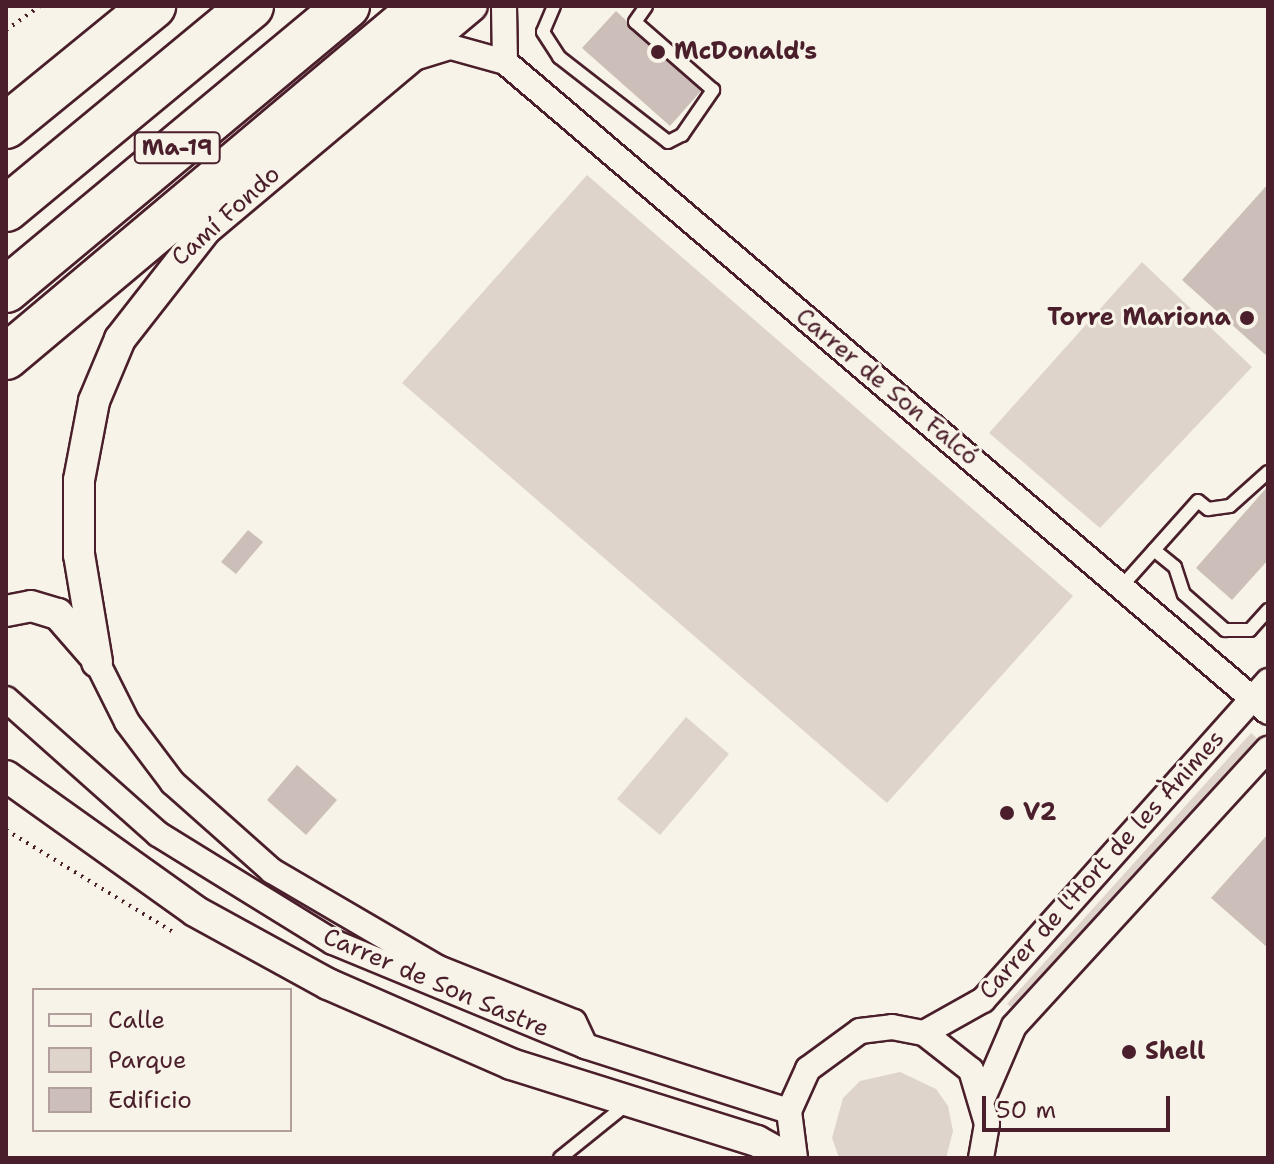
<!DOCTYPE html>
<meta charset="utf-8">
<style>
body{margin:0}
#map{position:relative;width:1274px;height:1164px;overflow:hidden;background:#f7f3e8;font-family:"Shantell Sans",sans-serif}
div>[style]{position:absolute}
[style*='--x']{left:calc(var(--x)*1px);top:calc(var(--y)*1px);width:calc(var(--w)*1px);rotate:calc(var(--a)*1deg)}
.green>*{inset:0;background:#ded4cc}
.building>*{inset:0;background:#ccbfb9}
.path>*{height:4px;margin-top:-2px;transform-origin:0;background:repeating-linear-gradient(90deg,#4a1f2b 0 2px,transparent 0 8px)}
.roads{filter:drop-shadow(2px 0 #4a1f2b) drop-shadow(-2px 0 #4a1f2b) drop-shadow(0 2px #4a1f2b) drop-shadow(0 -2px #4a1f2b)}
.service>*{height:12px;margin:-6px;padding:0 6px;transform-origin:6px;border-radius:6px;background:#f7f3e8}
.minor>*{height:24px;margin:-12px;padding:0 12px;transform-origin:12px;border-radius:12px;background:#f7f3e8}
.tertiary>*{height:30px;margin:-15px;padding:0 15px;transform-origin:15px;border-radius:15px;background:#f7f3e8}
.motorway>*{height:44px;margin:-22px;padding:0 22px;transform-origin:22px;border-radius:22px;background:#f7f3e8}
.dots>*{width:22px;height:22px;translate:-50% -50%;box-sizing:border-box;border:4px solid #f7f3e8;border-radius:50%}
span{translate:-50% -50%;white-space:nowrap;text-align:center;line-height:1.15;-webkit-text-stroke:6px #f7f3e8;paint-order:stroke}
.shield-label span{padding:2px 6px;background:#f7f3e8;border:2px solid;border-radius:6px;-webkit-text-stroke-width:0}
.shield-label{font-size:22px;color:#4a1f2b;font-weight:700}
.poi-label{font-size:24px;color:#4a1f2b;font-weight:700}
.left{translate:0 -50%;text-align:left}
.right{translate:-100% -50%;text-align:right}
.street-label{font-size:24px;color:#4a1f2b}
.frame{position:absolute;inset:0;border:8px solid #4a1f2b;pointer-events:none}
.legend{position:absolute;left:32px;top:988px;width:260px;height:144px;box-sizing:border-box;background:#f7f3e8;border:2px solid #b29e9c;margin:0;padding:10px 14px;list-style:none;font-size:24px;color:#4a1f2b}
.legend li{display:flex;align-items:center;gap:16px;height:40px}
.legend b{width:40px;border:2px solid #b29e9c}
.scale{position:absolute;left:982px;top:1096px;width:188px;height:36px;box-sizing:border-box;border:4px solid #4a1f2b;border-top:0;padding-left:10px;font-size:24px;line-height:28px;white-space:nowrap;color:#4a1f2b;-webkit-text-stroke:6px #f7f3e8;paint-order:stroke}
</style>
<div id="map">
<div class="green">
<i style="clip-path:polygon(587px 175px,1073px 596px,887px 803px,402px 383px)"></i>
<i style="clip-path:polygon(1142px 262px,1252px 367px,1100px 528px,989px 433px)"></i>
<i style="clip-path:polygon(686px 717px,729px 754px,660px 835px,617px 799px)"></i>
<i style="clip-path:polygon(1251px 733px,1259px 740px,1015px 1010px,1007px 1004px)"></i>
<i style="clip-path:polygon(900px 1072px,936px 1089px,948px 1106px,953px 1131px,946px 1158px,839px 1158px,832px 1138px,843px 1098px,860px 1081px)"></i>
</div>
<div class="building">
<i style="clip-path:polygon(616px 11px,701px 91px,670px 126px,582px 48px)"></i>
<i style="clip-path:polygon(1268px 184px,1268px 357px,1182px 280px)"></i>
<i style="clip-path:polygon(1268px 486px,1268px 560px,1232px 600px,1196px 568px)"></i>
<i style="clip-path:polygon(248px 530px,263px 542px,236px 574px,221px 562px)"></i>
<i style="clip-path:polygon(297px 765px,337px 800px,306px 835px,267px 800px)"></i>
<i style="clip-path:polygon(1268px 834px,1268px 948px,1211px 898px)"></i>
</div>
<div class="path">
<i style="--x:6;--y:30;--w:42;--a:-35.2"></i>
<i style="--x:6;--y:830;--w:198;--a:31.4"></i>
</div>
<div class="roads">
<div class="service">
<i style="--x:554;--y:6;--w:28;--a:113"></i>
<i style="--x:543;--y:32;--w:30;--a:57"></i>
<i style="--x:559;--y:57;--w:138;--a:37.9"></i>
<i style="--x:668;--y:142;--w:16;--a:-27"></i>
<i style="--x:682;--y:135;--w:55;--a:-55.4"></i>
<i style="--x:713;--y:90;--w:103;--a:-138.9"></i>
<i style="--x:635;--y:22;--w:19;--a:-55"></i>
<i style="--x:1154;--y:550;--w:27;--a:39"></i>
<i style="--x:1175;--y:567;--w:28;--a:72"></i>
<i style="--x:1184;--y:594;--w:55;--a:41.3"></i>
<i style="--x:1225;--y:630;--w:25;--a:0"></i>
<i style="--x:1250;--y:630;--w:27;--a:-48"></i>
<i style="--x:1121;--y:587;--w:115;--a:-48.2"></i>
<i style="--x:1198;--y:501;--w:13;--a:39"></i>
<i style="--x:1208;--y:509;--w:22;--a:-8"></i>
<i style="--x:1230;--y:506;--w:51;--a:-41.8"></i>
<i style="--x:560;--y:1158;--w:86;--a:-38.9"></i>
</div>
<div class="minor">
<i style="--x:504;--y:6;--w:56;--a:89"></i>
<i style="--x:414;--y:58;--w:39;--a:-17"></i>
<i style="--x:451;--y:47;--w:56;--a:15.5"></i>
<i style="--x:505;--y:62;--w:1002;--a:40.43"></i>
<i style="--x:97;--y:662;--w:67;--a:63.4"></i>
<i style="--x:127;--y:722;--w:76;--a:53"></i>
<i style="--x:173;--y:783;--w:132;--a:41.6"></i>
<i style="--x:272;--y:871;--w:192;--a:30.3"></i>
<i style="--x:438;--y:968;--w:146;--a:21.7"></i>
<i style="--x:574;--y:1022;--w:26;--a:65"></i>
<i style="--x:6;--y:699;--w:203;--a:41.6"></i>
<i style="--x:158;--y:834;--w:206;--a:31.7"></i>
<i style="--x:333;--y:942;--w:273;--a:22.4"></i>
<i style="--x:585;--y:1046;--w:214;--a:17.7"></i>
<i style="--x:924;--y:1033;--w:68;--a:-29.2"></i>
<i style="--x:983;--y:1000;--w:428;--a:-48.2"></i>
<i style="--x:983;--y:1098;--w:78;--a:-66.7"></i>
<i style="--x:1014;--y:1026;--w:376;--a:-47.5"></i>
<i style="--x:795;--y:1158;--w:47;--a:-97.3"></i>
<i style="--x:789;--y:1111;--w:46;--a:-65.7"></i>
<i style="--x:808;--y:1069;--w:64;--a:-36.2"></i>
<i style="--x:860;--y:1031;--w:32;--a:-7"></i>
<i style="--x:892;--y:1027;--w:33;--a:11"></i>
<i style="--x:924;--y:1033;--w:60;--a:38.2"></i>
<i style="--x:971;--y:1070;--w:56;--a:73.5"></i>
<i style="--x:987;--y:1124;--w:35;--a:100"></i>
</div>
<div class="tertiary">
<i style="--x:6;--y:611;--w:25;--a:-11"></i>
<i style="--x:31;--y:606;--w:28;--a:17"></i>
<i style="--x:58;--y:614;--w:52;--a:48.9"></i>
<i style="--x:97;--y:662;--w:109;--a:-99.5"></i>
<i style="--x:79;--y:555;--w:75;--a:-90"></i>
<i style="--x:79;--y:480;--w:80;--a:-79.2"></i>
<i style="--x:94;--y:401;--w:67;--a:-67.2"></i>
<i style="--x:120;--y:339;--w:140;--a:-52"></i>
<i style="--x:206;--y:229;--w:347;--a:-40"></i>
<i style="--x:6;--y:776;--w:232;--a:35.5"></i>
<i style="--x:195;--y:911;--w:152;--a:28.8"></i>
<i style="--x:328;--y:984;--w:200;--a:23.6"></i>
<i style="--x:511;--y:1064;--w:258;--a:17.4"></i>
<i style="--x:757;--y:1141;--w:35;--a:29"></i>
</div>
<div class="motorway">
<i style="--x:6;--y:126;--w:190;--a:-39.2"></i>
<i style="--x:6;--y:209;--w:318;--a:-39.6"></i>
<i style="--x:6;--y:290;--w:444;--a:-39.8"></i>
<i style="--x:6;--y:357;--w:546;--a:-40.02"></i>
</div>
</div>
<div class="dots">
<i style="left:658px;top:52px;background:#4a1f2b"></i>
<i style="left:1247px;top:318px;background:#4a1f2b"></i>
<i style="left:1007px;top:813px;background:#4a1f2b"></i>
<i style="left:1129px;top:1052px;background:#4a1f2b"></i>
</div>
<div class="shield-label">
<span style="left:177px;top:148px">Ma-19</span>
</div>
<div class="poi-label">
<span class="left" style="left:674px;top:52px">McDonald's</span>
<span class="right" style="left:1231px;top:318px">Torre Mariona</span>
<span class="left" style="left:1023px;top:813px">V2</span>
<span class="left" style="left:1145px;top:1052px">Shell</span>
</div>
<div class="street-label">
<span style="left:226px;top:216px;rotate:-42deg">Camí Fondo</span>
<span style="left:887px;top:387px;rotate:40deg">Carrer de Son Falcó</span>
<span style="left:1102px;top:865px;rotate:-48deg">Carrer de l'Hort de les Ànimes</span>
<span style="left:436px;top:983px;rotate:23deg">Carrer de Son Sastre</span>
</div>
<div class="frame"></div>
<ul class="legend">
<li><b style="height:10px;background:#f7f3e8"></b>Calle</li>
<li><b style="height:22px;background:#ded4cc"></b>Parque</li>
<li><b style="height:22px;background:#ccbfb9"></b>Edificio</li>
</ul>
<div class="scale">50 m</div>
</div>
